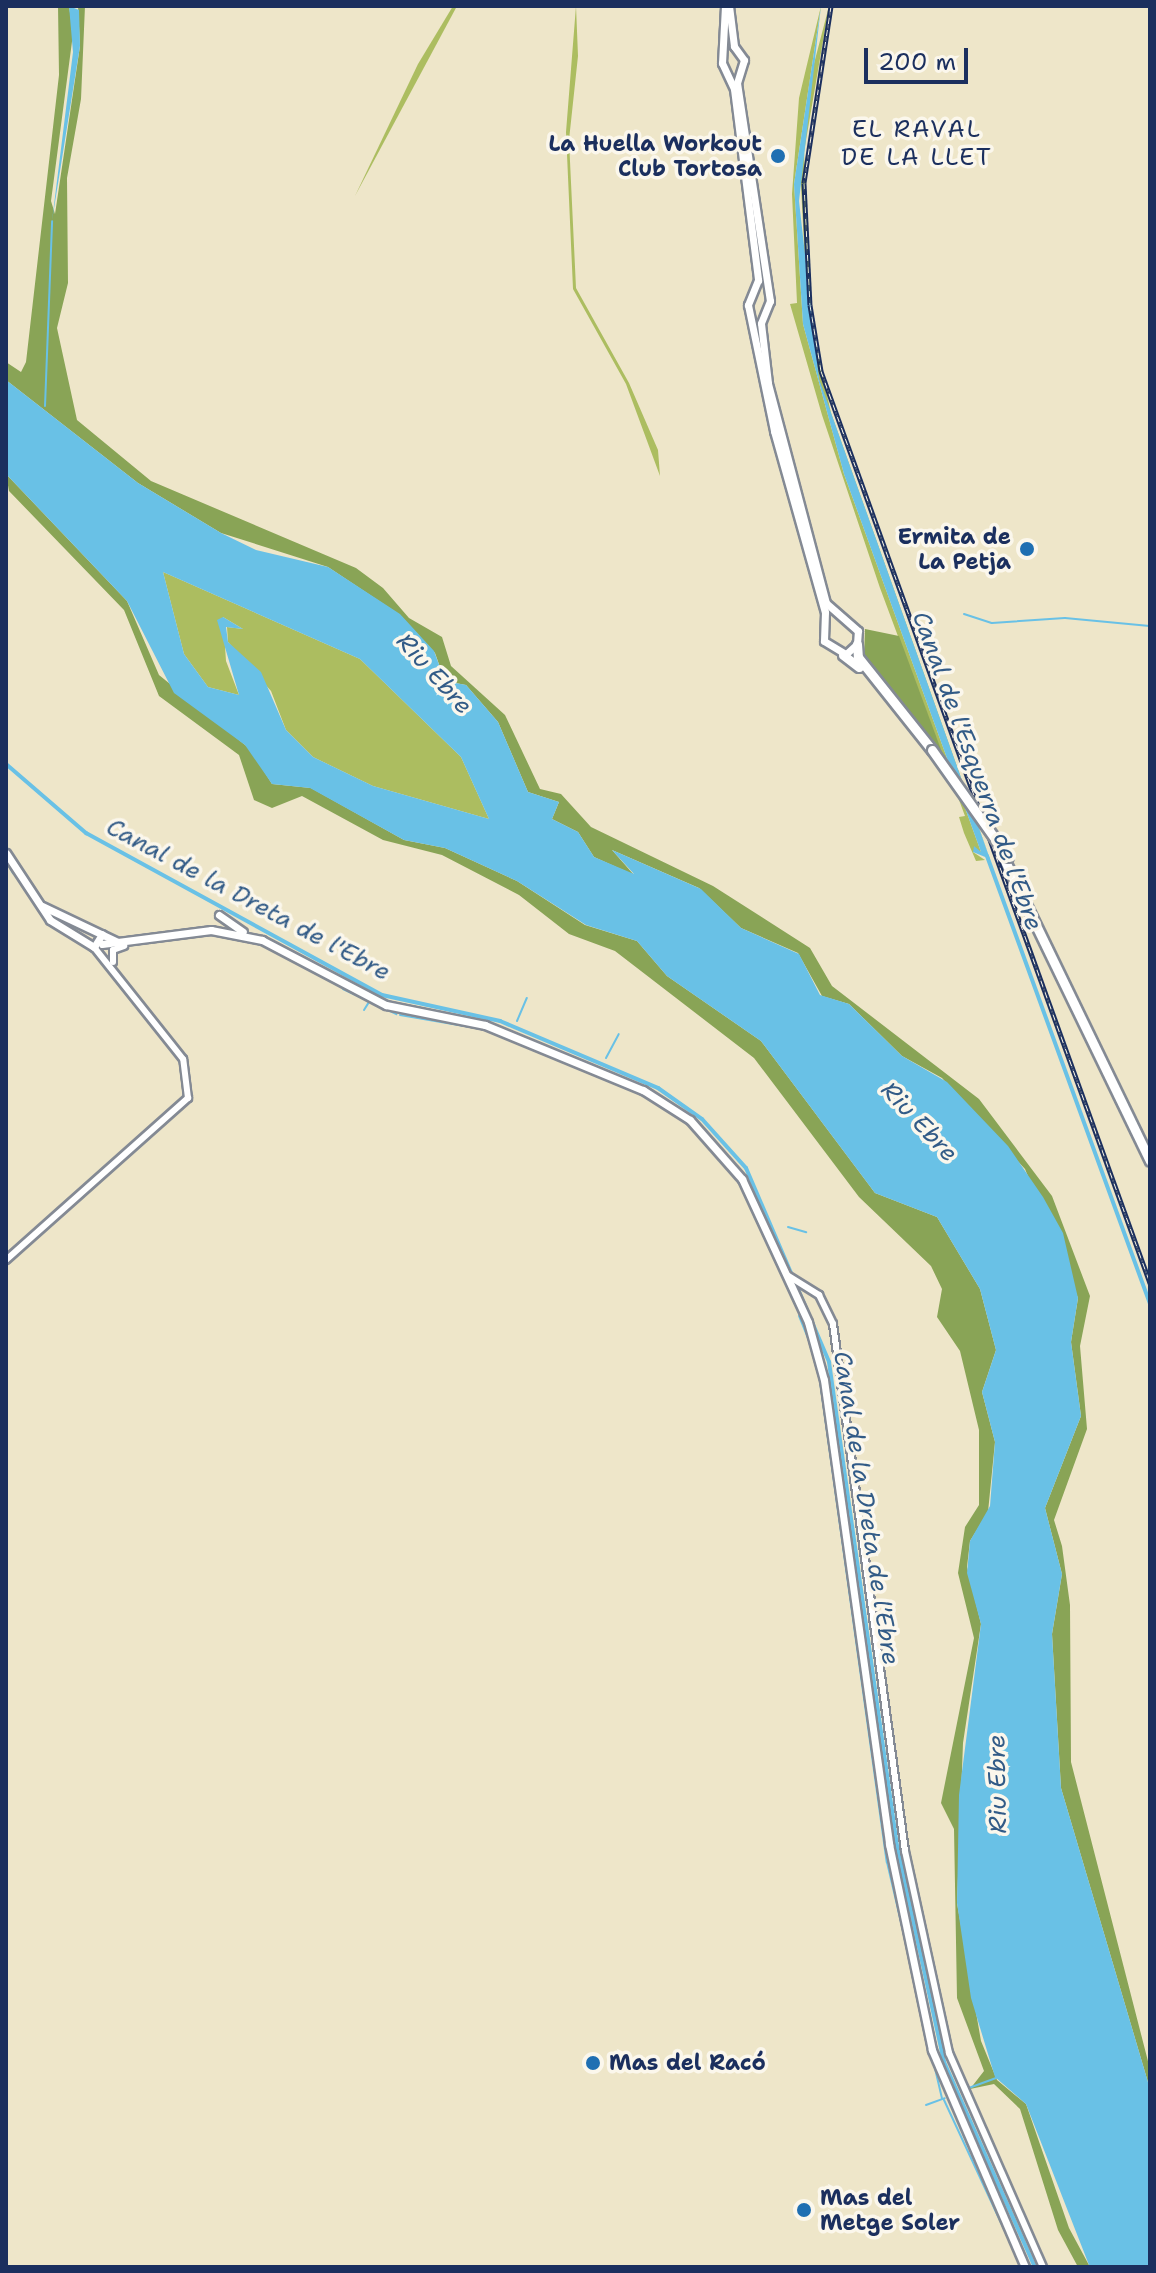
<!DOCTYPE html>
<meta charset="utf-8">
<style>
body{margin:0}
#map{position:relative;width:1156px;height:2273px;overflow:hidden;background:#eee6c9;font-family:"Shantell Sans",sans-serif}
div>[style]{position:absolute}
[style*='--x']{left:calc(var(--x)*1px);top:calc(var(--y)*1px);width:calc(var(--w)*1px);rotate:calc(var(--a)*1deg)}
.green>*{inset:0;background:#acbd60}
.forest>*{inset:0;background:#89a456}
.water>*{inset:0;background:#69c1e6}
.stream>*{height:2px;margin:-1px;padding:0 1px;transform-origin:1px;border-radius:1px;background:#69c1e6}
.canal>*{height:4px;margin:-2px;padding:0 2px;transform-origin:2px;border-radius:2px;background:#69c1e6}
.roads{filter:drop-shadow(2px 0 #848a94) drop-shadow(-2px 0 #848a94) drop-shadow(0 2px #848a94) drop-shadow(0 -2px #848a94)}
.secondary>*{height:6px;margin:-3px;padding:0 3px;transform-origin:3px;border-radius:3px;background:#fff}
.primary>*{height:7px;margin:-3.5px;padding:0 3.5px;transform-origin:3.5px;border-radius:3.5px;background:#fff}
.highway>*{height:9px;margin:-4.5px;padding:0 4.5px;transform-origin:4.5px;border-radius:4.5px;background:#fff}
.rail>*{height:5px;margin-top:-2.5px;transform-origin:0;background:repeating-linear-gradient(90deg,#fbf7ec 0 6px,#1b2f5e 0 12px);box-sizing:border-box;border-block:2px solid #1b2f5e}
.bridges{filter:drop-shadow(2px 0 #848a94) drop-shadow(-2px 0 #848a94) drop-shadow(0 2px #848a94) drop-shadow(0 -2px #848a94)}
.highway-bridge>*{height:9px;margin:-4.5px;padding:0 4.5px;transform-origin:4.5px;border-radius:4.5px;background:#fff}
.dots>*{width:22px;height:22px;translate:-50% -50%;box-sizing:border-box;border:4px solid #fbf7ec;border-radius:50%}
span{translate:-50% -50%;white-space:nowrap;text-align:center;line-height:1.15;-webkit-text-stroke:7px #fbf7ec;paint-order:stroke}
.poi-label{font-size:22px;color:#1b2f5e;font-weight:700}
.right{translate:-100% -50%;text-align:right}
.left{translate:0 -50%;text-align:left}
.neighbourhood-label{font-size:24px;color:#1b2f5e;letter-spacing:2px}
.water-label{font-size:24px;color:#325b87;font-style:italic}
.frame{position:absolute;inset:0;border:8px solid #1b2f5e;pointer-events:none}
.scale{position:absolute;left:864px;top:48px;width:104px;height:36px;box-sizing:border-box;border:4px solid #1b2f5e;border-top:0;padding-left:10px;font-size:24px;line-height:28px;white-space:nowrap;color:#1b2f5e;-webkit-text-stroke:6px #fbf7ec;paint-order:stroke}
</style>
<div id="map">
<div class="green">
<i style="clip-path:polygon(453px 6px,457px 6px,355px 196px,418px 64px)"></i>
<i style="clip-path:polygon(576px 6px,578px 56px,569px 140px,576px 288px,629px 383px,658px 450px,660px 476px,626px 384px,573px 289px,566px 132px)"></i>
<i style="clip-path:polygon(821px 6px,794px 184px,803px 324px,844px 474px,981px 852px,973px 852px,985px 860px,976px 861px,964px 833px,959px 817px,965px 816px,880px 588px,822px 415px,790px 304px,797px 303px,792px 194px,799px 98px)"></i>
<i style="clip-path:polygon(829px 6px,804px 152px,812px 327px,831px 413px,990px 859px,848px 473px,819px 380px,808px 324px,800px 166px,810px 79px)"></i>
<i style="clip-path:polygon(163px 572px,360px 659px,461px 757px,489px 819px,373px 786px,313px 757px,286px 730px,271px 691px,228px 642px,227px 627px,243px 629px,223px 617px,226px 661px,239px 695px,208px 687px,184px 654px)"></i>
</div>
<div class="forest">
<i style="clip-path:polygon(58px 6px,69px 6px,73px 34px,51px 201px,55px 214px,80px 46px,78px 6px,85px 6px,81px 99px,67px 178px,68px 283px,57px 328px,77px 420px,151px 481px,356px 568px,383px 588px,409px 618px,442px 637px,451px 666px,505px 715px,540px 789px,561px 794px,591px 827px,713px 886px,810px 948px,832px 986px,979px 1099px,1052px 1196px,1090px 1296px,1080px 1346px,1087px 1429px,1054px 1520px,1062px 1546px,1070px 1605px,1071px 1762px,1150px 2069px,1150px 2089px,1061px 1788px,1052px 1634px,1062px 1574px,1045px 1508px,1081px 1416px,1071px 1342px,1078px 1298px,1025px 1169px,942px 1078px,902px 1056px,849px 1004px,822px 996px,798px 953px,741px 928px,699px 888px,612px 850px,634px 875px,594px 857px,578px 832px,552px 819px,559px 802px,528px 792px,498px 722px,466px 685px,445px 681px,435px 653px,400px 615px,328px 567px,221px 533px,138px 483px,6px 380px,6px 362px,21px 372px,26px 362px,59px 75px)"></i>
<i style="clip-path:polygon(6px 474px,127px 601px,159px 675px,250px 749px,272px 784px,311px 788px,404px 840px,445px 848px,517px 881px,585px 925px,637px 941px,667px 976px,761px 1041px,875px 1193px,937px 1217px,980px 1289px,996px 1350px,982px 1392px,995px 1442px,988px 1512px,970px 1541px,967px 1567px,981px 1624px,963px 1743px,957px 1903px,981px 2041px,997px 2080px,1026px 2104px,1069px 2228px,1090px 2267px,1078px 2267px,1058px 2230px,1020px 2109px,994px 2084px,970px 2089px,984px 2071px,957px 1998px,954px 1829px,941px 1803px,974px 1638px,958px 1573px,965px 1527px,979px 1505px,979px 1430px,960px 1351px,937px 1317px,942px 1289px,931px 1266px,859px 1197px,754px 1058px,615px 951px,569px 934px,519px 895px,442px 855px,383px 840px,302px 796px,272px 808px,254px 800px,239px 755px,159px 696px,124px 610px,9px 491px)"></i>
<i style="clip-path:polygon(865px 629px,899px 636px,943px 755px,864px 658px)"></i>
</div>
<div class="water">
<i style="clip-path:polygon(69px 6px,79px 10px,80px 46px,52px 221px,73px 52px)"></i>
<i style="clip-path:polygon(821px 6px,799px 201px,819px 379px,990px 859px,973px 852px,974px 846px,981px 852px,844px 474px,803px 324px,794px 184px)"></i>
<i style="clip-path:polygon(evenodd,6px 380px,138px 483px,221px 533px,256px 550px,328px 567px,400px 614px,434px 651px,445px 681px,466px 685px,498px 722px,528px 792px,559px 802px,552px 819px,578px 832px,594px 857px,634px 874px,612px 850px,701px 889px,741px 928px,799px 954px,820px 995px,849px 1004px,902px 1056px,947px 1082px,1008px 1146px,1043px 1197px,1063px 1233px,1078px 1298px,1071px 1342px,1081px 1416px,1045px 1508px,1062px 1574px,1052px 1634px,1061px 1788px,1150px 2089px,1150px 2267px,1089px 2265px,1026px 2104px,995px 2077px,971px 1998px,957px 1903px,959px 1795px,981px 1624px,967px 1573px,970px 1541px,990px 1506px,995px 1442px,982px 1392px,996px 1350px,980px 1289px,937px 1217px,875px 1193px,761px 1041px,667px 976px,637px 941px,586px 925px,517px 881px,445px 848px,404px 840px,310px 788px,272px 784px,245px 745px,174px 693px,127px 601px,6px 474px,6px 380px,163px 572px,360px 659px,461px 757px,489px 819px,373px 786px,313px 757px,286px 730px,261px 672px,228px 642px,226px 627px,243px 629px,223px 617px,217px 620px,239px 695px,208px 687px,184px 654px,163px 572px)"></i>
</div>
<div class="stream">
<i style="--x:45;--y:406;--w:185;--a:-87.8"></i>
<i style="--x:964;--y:614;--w:29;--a:18"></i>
<i style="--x:992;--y:623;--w:73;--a:-3.9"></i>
<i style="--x:1065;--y:618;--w:85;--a:5.4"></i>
<i style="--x:6;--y:860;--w:15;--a:62"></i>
<i style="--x:254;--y:942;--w:18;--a:19"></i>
<i style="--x:276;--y:951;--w:45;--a:29.4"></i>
<i style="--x:319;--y:975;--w:24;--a:28"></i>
<i style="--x:343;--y:989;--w:59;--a:25.3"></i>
<i style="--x:364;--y:1010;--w:9;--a:-58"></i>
<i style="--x:400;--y:1015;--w:77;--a:9.7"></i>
<i style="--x:517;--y:1021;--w:25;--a:-67"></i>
<i style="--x:606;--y:1058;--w:27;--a:-62"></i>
<i style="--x:566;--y:1062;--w:15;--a:23"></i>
<i style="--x:584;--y:1070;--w:6;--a:18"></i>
<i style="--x:594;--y:1074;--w:47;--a:22.7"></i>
<i style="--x:642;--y:1095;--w:11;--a:22"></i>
<i style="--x:681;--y:1118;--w:13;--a:42"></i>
<i style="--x:751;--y:1207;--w:12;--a:70"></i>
<i style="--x:788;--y:1227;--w:19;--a:16"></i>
<i style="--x:799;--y:1316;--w:31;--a:68"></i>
<i style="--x:819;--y:1374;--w:493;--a:82.1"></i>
<i style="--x:887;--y:1862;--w:243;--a:76.9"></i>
<i style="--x:966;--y:2089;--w:32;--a:-20"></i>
<i style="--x:944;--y:2100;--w:173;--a:65.1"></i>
<i style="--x:926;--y:2105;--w:20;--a:-20"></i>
</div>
<div class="canal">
<i style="--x:6;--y:764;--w:106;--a:40.8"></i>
<i style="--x:86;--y:833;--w:337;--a:28.7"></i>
<i style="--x:382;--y:995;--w:121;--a:12.4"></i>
<i style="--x:500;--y:1021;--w:172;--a:23"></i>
<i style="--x:658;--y:1088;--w:54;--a:35.2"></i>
<i style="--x:702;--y:1119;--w:66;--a:48.1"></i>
<i style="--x:746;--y:1168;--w:211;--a:66.8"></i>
<i style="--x:829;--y:1362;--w:489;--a:82"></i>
<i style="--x:897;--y:1846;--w:221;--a:77.7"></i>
<i style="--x:944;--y:2062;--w:224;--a:66.1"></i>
<i style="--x:987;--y:856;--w:478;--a:70"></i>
</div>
<div class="roads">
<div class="secondary">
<i style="--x:113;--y:962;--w:12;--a:-90"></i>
<i style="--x:113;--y:950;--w:12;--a:-20"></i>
<i style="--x:6;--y:1260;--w:244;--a:-41.7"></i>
<i style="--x:188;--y:1098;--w:39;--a:-97"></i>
<i style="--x:183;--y:1059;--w:143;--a:-128.5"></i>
<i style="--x:787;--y:1275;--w:38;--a:32"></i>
<i style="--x:819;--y:1295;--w:32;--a:64"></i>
<i style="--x:833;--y:1324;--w:532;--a:82.22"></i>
<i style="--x:905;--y:1851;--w:207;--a:77.7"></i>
<i style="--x:949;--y:2053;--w:234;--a:66.3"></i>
</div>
<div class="primary">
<i style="--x:725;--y:6;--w:57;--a:93"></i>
<i style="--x:722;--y:63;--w:29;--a:65"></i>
<i style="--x:734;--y:89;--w:193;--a:82.8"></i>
<i style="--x:758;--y:280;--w:27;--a:112"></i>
<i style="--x:748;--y:305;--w:129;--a:78.3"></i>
<i style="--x:774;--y:431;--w:188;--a:74.3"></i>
<i style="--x:825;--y:612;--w:29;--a:92"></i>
<i style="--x:824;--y:641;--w:26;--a:31"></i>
<i style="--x:846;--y:654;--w:15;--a:-42"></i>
<i style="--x:857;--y:644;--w:13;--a:-86"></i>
<i style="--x:858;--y:631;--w:43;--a:-138.8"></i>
<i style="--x:826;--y:603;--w:228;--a:-104.8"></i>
<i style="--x:768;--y:383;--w:60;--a:-96.7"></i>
<i style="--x:761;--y:323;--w:24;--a:-68"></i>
<i style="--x:770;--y:301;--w:220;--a:-98.6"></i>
<i style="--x:737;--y:83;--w:24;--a:-73"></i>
<i style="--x:744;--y:60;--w:17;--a:-126"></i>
<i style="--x:734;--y:46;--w:40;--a:-97.1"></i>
<i style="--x:6;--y:853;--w:80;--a:56.7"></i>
<i style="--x:50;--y:920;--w:52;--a:31.5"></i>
<i style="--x:94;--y:947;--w:15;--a:-58"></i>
<i style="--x:42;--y:906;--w:86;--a:25.4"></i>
<i style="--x:219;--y:915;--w:29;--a:35"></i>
<i style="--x:102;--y:944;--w:110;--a:-7.3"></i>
<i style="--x:211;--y:930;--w:52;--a:11.1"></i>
<i style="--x:262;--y:940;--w:140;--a:27.7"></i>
<i style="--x:386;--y:1005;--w:101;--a:11.4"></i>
<i style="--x:485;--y:1025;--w:171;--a:22.4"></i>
<i style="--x:643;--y:1090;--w:56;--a:32.6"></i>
<i style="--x:690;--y:1120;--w:79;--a:48.6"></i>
<i style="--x:742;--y:1179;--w:157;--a:65.2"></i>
<i style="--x:808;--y:1322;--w:60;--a:74.6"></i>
<i style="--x:824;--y:1380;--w:469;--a:82"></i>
<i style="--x:889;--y:1844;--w:210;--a:78.2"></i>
<i style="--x:932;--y:2050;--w:236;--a:66.8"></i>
</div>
<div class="highway">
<i style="--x:857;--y:644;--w:13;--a:86"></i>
<i style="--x:858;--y:657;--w:119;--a:51.5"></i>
<i style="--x:843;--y:655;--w:20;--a:37"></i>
<i style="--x:1004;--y:859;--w:335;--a:64.2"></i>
</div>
</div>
<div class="rail">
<i style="--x:831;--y:6;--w:179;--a:98.7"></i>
<i style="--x:804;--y:183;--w:122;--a:87.2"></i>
<i style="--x:810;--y:305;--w:67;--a:80.5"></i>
<i style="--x:821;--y:371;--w:970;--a:70.16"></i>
</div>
<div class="bridges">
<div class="highway-bridge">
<i style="--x:932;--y:750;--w:131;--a:54.6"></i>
</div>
</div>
<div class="dots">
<i style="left:778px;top:156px;background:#1f6fb2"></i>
<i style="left:1027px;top:549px;background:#1f6fb2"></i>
<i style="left:593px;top:2063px;background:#1f6fb2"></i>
<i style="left:804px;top:2210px;background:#1f6fb2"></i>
</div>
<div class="poi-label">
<span class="right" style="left:762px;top:156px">La Huella Workout<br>Club Tortosa</span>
<span class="right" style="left:1011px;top:549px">Ermita de<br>La Petja</span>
<span class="left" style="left:609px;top:2063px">Mas del Racó</span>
<span class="left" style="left:820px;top:2210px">Mas del<br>Metge Soler</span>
</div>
<div class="neighbourhood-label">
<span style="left:917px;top:144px">EL RAVAL<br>DE LA LLET</span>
</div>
<div class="water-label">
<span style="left:434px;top:674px;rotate:48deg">Riu Ebre</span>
<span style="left:977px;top:771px;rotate:70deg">Canal de l'Esquerra de l'Ebre</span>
<span style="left:248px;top:900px;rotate:28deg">Canal de la Dreta de l'Ebre</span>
<span style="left:919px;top:1122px;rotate:47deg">Riu Ebre</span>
<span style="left:866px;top:1508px;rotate:81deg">Canal de la Dreta de l'Ebre</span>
<span style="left:998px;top:1784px;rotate:-91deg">Riu Ebre</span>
</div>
<div class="frame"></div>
<div class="scale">200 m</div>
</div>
